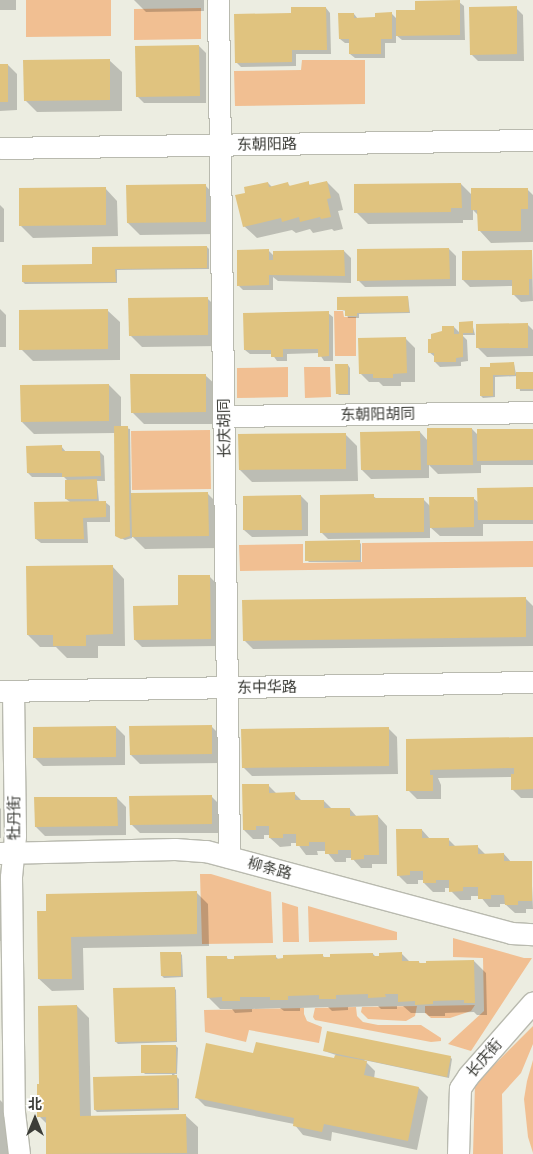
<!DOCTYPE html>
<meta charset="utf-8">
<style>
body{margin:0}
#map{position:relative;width:533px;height:1154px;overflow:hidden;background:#ecede1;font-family:Ubuntu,"Noto Sans SC",sans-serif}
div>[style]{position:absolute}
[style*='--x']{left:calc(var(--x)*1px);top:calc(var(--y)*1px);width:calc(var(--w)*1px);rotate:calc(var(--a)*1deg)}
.green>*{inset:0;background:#f1bf92}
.shadow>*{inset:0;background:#0003}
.building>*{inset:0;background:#e0c37f}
.roads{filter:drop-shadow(1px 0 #b9baaf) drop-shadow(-1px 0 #b9baaf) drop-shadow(0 1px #b9baaf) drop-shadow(0 -1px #b9baaf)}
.minor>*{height:21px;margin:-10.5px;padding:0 10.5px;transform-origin:10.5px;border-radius:10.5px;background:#fff}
span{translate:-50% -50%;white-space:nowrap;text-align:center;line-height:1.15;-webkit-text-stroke:4px #fff;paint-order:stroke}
.street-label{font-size:15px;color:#3c3d38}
.north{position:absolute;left:10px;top:1094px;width:50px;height:50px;-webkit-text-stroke:4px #fff;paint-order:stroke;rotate:0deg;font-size:14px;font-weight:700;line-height:20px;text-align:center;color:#3c3d38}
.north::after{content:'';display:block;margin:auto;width:18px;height:22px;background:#3c3d38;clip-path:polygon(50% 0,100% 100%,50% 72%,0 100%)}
</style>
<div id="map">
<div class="green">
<i style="clip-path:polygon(26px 0,111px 0,111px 36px,26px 37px)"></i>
<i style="clip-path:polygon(201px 8px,201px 39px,134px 40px,134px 9px)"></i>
<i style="clip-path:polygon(302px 60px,365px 60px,365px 104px,235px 106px,234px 71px,301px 70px)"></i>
<i style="clip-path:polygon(334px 311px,343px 311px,344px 317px,356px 317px,356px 356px,335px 356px)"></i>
<i style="clip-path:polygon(288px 367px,288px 397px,237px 398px,237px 368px)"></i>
<i style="clip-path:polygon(304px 367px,330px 367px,331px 397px,305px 398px)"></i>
<i style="clip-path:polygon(210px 430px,211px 489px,132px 490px,131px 431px)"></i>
<i style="clip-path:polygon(533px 541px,533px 567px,240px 571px,239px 545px,303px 544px,303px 563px,362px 562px,362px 543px)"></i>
<i style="clip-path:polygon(200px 874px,211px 874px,271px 892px,273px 943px,202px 944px)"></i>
<i style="clip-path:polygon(282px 902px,298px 907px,299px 942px,283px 942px)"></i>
<i style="clip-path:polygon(308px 906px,397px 932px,397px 940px,309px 942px)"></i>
<i style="clip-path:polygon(453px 938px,524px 958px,532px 958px,471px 1051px,448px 1044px,484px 1011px,483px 958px,453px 957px)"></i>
<i style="clip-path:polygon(475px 1005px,471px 1011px,450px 1018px,431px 1018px,425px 1013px,425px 1006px)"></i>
<i style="clip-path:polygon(417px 1006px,415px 1016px,406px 1021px,368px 1019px,361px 1012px,362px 1007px)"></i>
<i style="clip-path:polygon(356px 1007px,357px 1016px,363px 1022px,378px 1025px,421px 1025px,441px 1038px,441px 1041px,431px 1042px,315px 1020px,313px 1017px,315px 1008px)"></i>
<i style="clip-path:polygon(304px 1008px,304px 1014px,307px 1021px,322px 1027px,319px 1043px,249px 1030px,246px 1042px,205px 1032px,204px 1010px)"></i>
<i style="clip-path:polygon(533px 1026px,533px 1044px,521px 1073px,502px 1094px,503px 1154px,473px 1154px,475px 1084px)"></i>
<i style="clip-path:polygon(533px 1060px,533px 1153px,528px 1137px,524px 1099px,527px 1081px)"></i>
</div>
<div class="shadow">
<i style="clip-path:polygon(0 0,16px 0,16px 10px,0 10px)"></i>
<i style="clip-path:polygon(134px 0,204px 0,204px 11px,146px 12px)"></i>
<i style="clip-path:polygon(459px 2px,464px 6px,465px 40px,402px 40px,396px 35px,396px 43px,385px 43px,385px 58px,355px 58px,350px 54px,350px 43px,345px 43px,340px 39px,354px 14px,358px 19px,377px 19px,392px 14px,397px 19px,416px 11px)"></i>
<i style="clip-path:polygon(326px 8px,330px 13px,331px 54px,296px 54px,296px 66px,241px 67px,236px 62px,293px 14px)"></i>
<i style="clip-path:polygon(516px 8px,523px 15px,524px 61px,478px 61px,471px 54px)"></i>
<i style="clip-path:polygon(199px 46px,206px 53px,206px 103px,144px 103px,137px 96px)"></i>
<i style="clip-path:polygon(109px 60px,122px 72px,122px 111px,37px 112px,25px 100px)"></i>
<i style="clip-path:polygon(0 65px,8px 65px,17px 74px,17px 110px,0 111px)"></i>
<i style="clip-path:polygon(327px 182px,339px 194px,343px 210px,338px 211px,343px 229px,334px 231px,332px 229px,313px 233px,310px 229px,296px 233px,292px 230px,257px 238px,244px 226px,247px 193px,268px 183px,272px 187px,287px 183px,291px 187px,308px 183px,311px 186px)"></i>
<i style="clip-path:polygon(461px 184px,472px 195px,527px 189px,533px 195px,533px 242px,491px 243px,479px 230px,479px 216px,473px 210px,473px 220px,463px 220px,463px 223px,368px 224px,356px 212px)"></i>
<i style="clip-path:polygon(205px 185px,217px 198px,218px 234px,140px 235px,128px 223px)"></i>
<i style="clip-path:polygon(105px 188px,117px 201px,118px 236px,33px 238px,21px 226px)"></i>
<i style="clip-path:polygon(0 205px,4px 209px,4px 242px,0 242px)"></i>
<i style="clip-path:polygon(207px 247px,209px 249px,209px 269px,117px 270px,117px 283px,25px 284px,23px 282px,94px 265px)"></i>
<i style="clip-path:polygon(449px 249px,456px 256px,456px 286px,365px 287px,358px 280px)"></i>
<i style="clip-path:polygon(268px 250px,274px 256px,344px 251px,351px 258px,351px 283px,278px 281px,273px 277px,273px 290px,243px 290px,239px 286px)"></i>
<i style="clip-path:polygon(532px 251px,533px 301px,521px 302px,514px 295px,513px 286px,470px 287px,463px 280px)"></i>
<i style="clip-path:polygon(408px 297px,410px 313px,359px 314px,359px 318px,348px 318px,346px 311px,338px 309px)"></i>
<i style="clip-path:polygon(207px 298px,219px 310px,220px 346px,142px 347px,130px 335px)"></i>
<i style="clip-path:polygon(0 309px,6px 315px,6px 347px,0 347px)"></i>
<i style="clip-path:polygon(107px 310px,120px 322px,120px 360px,33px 361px,21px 349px)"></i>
<i style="clip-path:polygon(328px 313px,333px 317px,333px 361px,324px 361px,319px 353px,287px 354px,287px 361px,277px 361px,272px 354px,250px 354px,245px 350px)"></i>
<i style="clip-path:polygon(472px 323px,475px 335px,462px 335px,467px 340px,468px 361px,461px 362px,461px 366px,440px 367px,435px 362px,435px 357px,429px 352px,443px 333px,454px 327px,460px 333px)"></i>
<i style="clip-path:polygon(527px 324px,533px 330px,533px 356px,487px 357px,478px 348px)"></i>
<i style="clip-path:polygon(406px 339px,415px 348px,415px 382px,401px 382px,401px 386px,383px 386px,379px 382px,369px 382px,360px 373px)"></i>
<i style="clip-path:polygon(514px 364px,516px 374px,533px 373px,533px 391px,520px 391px,518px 376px,495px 377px,495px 397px,483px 398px,481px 396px,492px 368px)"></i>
<i style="clip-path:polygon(348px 365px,350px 368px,350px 395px,339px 395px,337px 393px)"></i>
<i style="clip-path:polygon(205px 375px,218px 387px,218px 424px,144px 424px,132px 412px)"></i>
<i style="clip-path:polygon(109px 385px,121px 397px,121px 427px,130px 429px,131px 495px,208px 494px,220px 506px,220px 548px,145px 549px,132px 536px,132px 538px,125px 540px,117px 536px,115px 433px,34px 434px,22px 422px)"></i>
<i style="clip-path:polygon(472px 429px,478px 435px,533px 430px,533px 465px,481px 465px,481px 473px,438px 474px,429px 465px,429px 478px,371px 479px,362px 470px,420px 432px,428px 441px)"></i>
<i style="clip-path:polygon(345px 434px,357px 446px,358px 481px,252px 482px,240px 470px)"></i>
<i style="clip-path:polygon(61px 446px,66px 452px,100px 452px,104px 456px,105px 481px,97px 481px,99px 502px,105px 502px,110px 506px,110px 522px,87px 522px,88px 543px,41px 543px,36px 539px,70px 502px,66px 499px,68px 481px,64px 477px,32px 477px,28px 473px)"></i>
<i style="clip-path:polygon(533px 488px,533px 524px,483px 524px,483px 536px,440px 536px,430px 527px,430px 538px,328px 539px,321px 532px,373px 496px,377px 499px,423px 499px,431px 507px,473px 498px,479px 503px)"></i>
<i style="clip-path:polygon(301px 496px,308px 503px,308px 536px,252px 537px,244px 530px)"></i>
<i style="clip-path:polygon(359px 542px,361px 544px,361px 562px,309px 562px,307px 560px)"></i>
<i style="clip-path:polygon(112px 566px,124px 579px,125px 646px,98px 646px,98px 658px,67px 658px,56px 647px,40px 647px,28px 635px)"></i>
<i style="clip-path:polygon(209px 576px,216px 583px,217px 646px,142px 647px,135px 640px,180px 607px)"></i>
<i style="clip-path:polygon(525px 598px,533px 606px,533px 646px,253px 649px,244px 640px)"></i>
<i style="clip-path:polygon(211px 726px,220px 735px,221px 763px,140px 764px,131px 755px)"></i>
<i style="clip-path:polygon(116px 727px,125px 736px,125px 765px,43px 766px,34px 757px)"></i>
<i style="clip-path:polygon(388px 728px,397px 737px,398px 774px,252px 776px,243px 767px)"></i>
<i style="clip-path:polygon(533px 738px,533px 798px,521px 798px,512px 789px,512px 777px,438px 778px,441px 785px,441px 799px,417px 799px,408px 790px,407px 740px)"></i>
<i style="clip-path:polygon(268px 785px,277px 794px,295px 794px,302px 801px,324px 801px,332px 809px,350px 809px,357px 817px,378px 816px,387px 826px,387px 864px,372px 864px,372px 868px,361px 868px,352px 858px,346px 858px,346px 862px,335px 862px,326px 851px,317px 851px,318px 855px,306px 855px,297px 843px,291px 843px,291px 846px,280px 847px,270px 838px,270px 835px,264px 835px,264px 839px,253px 839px,244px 830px)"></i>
<i style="clip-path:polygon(211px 796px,220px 805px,221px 833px,140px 833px,131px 824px)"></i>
<i style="clip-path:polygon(117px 798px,126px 807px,126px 835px,45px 836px,36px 827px)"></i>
<i style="clip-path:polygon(0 808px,1px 809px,1px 838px,0 838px)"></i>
<i style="clip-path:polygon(422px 830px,430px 839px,448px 839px,456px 847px,477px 846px,486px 855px,504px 854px,511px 862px,531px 862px,533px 909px,526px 909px,526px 913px,515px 913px,505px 904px,500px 904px,500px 907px,489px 907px,480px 896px,471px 896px,471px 900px,460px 900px,451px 891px,451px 888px,445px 888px,445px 892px,433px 892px,424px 883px,424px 880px,418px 880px,418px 884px,407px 884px,398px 875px)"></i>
<i style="clip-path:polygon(196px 892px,208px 904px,209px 946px,83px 948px,84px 990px,52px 991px,39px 979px,38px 912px)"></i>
<i style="clip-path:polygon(0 896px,5px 902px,6px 941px,0 941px)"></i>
<i style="clip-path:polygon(180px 953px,182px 955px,183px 977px,164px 978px,162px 976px)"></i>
<i style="clip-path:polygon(401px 953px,410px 962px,419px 962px,421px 965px,474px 961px,486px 973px,487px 1015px,477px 1015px,474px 1012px,445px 1013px,445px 1016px,429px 1016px,426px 1013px,411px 1013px,403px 1006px,397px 1006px,397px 1009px,381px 1009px,378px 1006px,348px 1007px,348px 1010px,332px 1011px,328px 1007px,300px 1008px,300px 1011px,284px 1011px,280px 1008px,252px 1009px,252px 1012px,235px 1013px,232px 1009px,220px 1009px,208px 997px,226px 957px,230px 961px,275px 956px,279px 960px,322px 955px,326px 959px,373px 954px,376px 957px)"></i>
<i style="clip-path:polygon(174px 988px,176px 990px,177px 1042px,118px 1044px,116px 1042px)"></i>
<i style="clip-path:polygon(77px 1006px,89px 1018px,91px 1117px,185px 1115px,198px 1127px,198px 1154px,48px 1154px,47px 1124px,39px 1116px,41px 1086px)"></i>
<i style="clip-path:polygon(176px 1046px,178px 1048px,177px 1074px,174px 1074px,179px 1079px,179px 1110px,97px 1112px,95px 1110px,172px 1077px,172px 1074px,145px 1074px,143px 1072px)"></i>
<i style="clip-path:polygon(324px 1051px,450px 1057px,452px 1059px,449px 1078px,364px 1060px,375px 1071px,374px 1079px,419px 1088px,428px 1097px,417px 1150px,332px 1132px,331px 1141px,303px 1135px,294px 1124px,205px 1106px,196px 1097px,254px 1054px,335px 1059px,336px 1055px)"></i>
<i style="clip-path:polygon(0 1100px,8px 1108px,10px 1154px,0 1154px)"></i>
</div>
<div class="building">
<i style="clip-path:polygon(460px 0,460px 35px,396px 36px,396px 10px,415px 10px,415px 1px)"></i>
<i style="clip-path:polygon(517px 6px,517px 54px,470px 55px,469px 7px)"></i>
<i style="clip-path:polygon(291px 7px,326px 7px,327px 50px,292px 50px,292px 62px,235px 63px,234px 14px,291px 13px)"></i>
<i style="clip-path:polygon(392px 12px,392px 39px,381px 39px,381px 54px,349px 54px,349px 39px,339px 39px,338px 13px,354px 13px,354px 18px,375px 17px,375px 13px)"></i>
<i style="clip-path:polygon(199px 45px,200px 96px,136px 97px,135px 46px)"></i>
<i style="clip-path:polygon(110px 59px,110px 100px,24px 101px,23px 60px)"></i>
<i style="clip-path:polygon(0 64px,8px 64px,8px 102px,0 102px)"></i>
<i style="clip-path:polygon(309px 181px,309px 185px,327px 181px,331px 198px,327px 199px,331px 217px,321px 219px,320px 217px,300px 222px,299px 217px,282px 222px,281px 218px,243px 227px,235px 195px,245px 193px,244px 187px,268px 182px,269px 187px,288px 182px,289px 186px)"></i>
<i style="clip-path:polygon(461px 183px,462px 208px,451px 208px,451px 212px,354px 213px,354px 184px)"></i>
<i style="clip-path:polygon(206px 184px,206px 222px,127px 223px,126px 185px)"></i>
<i style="clip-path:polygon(106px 187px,106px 225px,19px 226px,19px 188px)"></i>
<i style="clip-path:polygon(471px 188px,528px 188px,528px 209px,521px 209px,521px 231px,478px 231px,477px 210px,471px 210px)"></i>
<i style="clip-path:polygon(207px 246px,207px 268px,115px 269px,116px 282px,22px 282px,22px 265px,92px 264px,92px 247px)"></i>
<i style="clip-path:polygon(449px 248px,450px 279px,357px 281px,357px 249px)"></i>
<i style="clip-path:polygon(269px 249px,269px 260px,273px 260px,273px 251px,344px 250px,345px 276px,269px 275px,269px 285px,237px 286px,237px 250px)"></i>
<i style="clip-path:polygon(532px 250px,532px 279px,529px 279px,529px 295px,512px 295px,512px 280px,462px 280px,462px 251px)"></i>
<i style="clip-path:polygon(408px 296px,409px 312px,357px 313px,357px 316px,345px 316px,345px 310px,337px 310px,337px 297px)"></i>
<i style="clip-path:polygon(208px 297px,208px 335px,129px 336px,128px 298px)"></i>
<i style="clip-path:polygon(108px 309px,108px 349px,19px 350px,19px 310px)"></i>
<i style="clip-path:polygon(329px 311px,329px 356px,318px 357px,318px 349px,283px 349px,283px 357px,271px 357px,271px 350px,244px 350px,243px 313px)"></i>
<i style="clip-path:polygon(473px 321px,473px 333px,463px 333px,463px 357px,456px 358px,456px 362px,434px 362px,434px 353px,428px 353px,428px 339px,431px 339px,431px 334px,442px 331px,442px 326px,454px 326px,454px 334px,459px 334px,459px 322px)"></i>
<i style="clip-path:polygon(528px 323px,528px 348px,476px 348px,476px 324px)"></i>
<i style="clip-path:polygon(406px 337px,407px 373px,393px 374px,393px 378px,373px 378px,373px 374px,359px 374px,358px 338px)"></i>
<i style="clip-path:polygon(514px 362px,515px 375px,493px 375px,493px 396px,480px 396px,480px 367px,490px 367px,490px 363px)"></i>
<i style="clip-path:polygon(335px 364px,348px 364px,348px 394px,336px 394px)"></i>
<i style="clip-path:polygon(516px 372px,533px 372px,533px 389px,516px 389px)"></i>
<i style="clip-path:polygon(130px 374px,206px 374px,206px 412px,131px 413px)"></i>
<i style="clip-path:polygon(109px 384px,109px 421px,21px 422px,20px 385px)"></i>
<i style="clip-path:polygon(114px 426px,128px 426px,130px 536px,121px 539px,115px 536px)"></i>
<i style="clip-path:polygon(427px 428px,472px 428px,473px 465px,427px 465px)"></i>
<i style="clip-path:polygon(477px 429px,533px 429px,533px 460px,477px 461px)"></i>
<i style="clip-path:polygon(420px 431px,421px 470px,361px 470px,360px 432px)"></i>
<i style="clip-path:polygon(346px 433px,346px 469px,239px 470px,238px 434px)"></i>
<i style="clip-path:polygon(62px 445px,62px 451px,100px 451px,101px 476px,62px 477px,62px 473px,27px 473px,26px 446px)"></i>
<i style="clip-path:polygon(97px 479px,97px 499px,65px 499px,65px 480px)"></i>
<i style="clip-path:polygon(533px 487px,533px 520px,478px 520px,477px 488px)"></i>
<i style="clip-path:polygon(208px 492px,209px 536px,132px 537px,131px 493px)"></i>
<i style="clip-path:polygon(374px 494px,374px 498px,424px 498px,424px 532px,320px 533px,320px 495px)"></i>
<i style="clip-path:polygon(301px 495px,302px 530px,243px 530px,243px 496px)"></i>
<i style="clip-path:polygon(429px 497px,474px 497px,474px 527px,430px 528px)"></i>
<i style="clip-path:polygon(106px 501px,106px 517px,83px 518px,84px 539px,35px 539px,34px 502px)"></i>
<i style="clip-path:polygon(360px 540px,360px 560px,305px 561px,305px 541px)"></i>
<i style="clip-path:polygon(113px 565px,113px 634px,86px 635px,86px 646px,53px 646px,53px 635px,27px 635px,26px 566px)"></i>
<i style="clip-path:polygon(178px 575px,210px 575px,211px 639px,134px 640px,133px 606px,178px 605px)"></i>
<i style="clip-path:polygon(526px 597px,526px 637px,243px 641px,242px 600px)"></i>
<i style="clip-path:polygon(212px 725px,212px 754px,130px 755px,129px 726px)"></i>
<i style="clip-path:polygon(116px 726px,116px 757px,33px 758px,33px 727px)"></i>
<i style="clip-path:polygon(389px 727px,389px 766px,242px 768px,241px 729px)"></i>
<i style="clip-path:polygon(533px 737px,533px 789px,511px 790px,511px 774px,514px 774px,514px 768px,430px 770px,430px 775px,433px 775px,433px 791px,406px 791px,406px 739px)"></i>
<i style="clip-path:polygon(242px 784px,269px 784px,269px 793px,295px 792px,295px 800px,324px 800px,324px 808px,350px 808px,350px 816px,378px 815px,379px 855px,364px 855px,364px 859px,351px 860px,351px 850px,338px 850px,338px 854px,325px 854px,325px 842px,309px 842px,309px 846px,296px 846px,296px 834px,283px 834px,283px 838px,269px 838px,269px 826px,256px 826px,256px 830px,243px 830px)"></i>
<i style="clip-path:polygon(212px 795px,212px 824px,130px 825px,129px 796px)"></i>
<i style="clip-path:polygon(34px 797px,117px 797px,118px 826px,35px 827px)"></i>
<i style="clip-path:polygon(396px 829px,422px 829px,422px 838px,449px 838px,449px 846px,478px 845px,478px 854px,504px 853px,504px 861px,532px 861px,532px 901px,518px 901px,518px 905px,505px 905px,504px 895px,491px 895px,491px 899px,478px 899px,478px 887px,463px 887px,463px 891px,449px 892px,449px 880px,436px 880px,436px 883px,423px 883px,423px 871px,410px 871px,410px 875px,397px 876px)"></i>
<i style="clip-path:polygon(197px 891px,197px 934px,71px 937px,72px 979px,38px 979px,37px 911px,46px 911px,46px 894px)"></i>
<i style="clip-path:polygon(160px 952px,181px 952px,181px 976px,161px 976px)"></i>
<i style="clip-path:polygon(402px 952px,402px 961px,419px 961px,419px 963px,426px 963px,426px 961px,474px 960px,475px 1003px,464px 1003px,464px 1000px,433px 1001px,433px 1004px,415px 1005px,415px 1001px,398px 1002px,398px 994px,385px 994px,386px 997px,368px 998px,368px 994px,336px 995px,336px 999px,319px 999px,319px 995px,288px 996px,288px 1000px,270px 1000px,270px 997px,240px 997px,240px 1001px,222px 1001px,222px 997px,207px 998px,206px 956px,227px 956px,227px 959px,234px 959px,234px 956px,276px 955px,276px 959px,283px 958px,283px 955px,323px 954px,323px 957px,330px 957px,330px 954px,373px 953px,373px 956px,379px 956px,379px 953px)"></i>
<i style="clip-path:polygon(175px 987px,176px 1041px,115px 1042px,113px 988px)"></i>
<i style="clip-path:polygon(77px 1005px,80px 1116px,186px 1114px,187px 1153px,46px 1154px,46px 1117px,37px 1117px,37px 1084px,39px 1084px,38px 1006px)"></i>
<i style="clip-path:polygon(327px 1031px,451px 1056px,447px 1077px,323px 1051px)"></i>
<i style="clip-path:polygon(256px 1042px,334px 1058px,335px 1055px,367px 1061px,364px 1075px,419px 1087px,408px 1141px,324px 1124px,322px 1132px,293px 1126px,294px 1118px,195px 1098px,206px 1043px,253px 1053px)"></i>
<i style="clip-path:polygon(141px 1045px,176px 1045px,176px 1073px,141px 1073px)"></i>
<i style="clip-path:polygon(177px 1075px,178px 1108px,94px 1110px,93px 1077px)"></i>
</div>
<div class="roads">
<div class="minor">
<i style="--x:218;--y:0;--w:857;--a:89.26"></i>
<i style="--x:0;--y:148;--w:533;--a:-0.86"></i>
<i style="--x:223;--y:416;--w:310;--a:-0.7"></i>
<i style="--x:0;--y:691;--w:533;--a:-0.97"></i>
<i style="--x:13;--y:691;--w:145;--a:89.2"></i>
<i style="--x:15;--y:836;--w:41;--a:95.6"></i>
<i style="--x:11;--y:877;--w:235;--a:89.3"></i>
<i style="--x:14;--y:1112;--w:42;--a:83.2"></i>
<i style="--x:0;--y:853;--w:175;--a:-1.3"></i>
<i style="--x:175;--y:849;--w:31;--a:4"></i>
<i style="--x:206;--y:851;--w:316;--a:15"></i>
<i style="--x:511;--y:933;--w:22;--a:3"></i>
<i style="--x:458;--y:1154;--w:66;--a:-88.3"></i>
<i style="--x:460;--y:1088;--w:14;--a:-56"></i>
<i style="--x:468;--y:1076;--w:98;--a:-48.7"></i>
</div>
</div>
<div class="street-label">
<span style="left:267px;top:144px;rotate:-1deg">东朝阳路</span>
<span style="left:378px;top:414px;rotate:-1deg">东朝阳胡同</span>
<span style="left:224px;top:428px;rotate:-91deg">长庆胡同</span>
<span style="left:267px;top:687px;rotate:-1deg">东中华路</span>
<span style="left:14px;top:818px;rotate:-90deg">牡丹街</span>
<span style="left:270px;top:868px;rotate:15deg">柳条路</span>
<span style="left:484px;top:1058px;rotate:-49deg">长庆街</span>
</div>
<div class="north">北</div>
</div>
